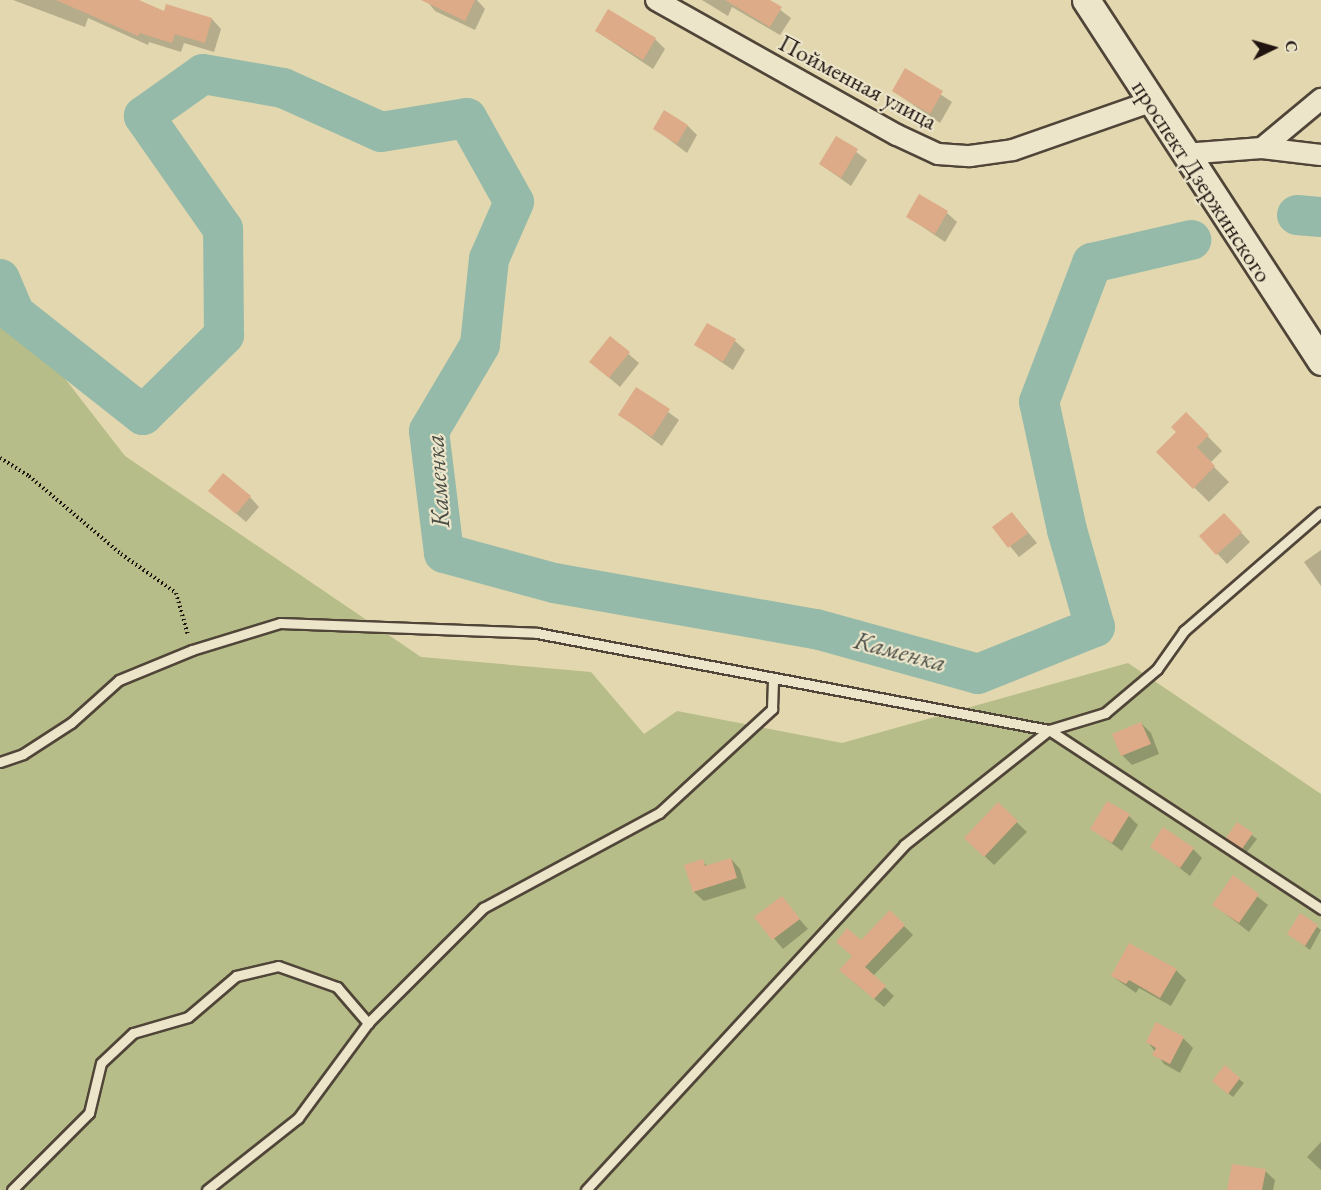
<!DOCTYPE html>
<meta charset="utf-8">
<style>
body{margin:0}
#map{position:relative;width:1321px;height:1190px;overflow:hidden;background:#e2d7ae;font-family:"EB Garamond",serif}
div>[style]{position:absolute}
[style*='--x']{left:calc(var(--x)*1px);top:calc(var(--y)*1px);width:calc(var(--w)*1px);rotate:calc(var(--a)*1deg)}
.green>*{inset:0;background:#b6bd88}
.shadow>*{inset:0;background:#0003}
.river>*{height:40px;margin:-20px;padding:0 20px;transform-origin:20px;border-radius:20px;background:#95baa9}
.building>*{inset:0;background:#deab88}
.path>*{height:4px;margin-top:-2px;transform-origin:0;background:repeating-linear-gradient(90deg,#201410 0 1.5px,transparent 0 4.5px)}
.roads{filter:drop-shadow(2px 0 #504538) drop-shadow(-2px 0 #504538) drop-shadow(0 2px #504538) drop-shadow(0 -2px #504538)}
.lane>*{height:9px;margin:-4.5px;padding:0 4.5px;transform-origin:4.5px;border-radius:4.5px;background:#ece5ca}
.street>*{height:20px;margin:-10px;padding:0 10px;transform-origin:10px;border-radius:10px;background:#ece5ca}
.secondary>*{height:27px;margin:-13.5px;padding:0 13.5px;transform-origin:13.5px;border-radius:13.5px;background:#ece5ca}
span{translate:-50% -50%;white-space:nowrap;text-align:center;line-height:1.15;-webkit-text-stroke:4.5px #ece5ca;paint-order:stroke}
.street-label{font-size:24px;color:#201410}
.water-label{font-size:26px;color:#494e46;font-style:italic}
.north{position:absolute;left:1243px;top:18px;width:60px;height:60px;-webkit-text-stroke:4px #ece5ca;paint-order:stroke;rotate:85deg;font-size:16px;font-weight:700;line-height:24px;text-align:center;color:#201410}
.north::after{content:'';display:block;margin:auto;width:21px;height:27px;background:#201410;clip-path:polygon(50% 0,100% 100%,50% 72%,0 100%)}
</style>
<div id="map">
<div class="green">
<i style="clip-path:polygon(0 295px,125px 456px,421px 657px,591px 672px,644px 734px,677px 711px,842px 743px,1128px 663px,1321px 794px,1321px 1190px,0 1190px)"></i>
</div>
<div class="shadow">
<i style="clip-path:polygon(13px 0,135px 0,165px 13px,212px 19px,221px 29px,214px 52px,184px 43px,181px 52px,149px 42px,148px 45px,88px 18px,85px 27px)"></i>
<i style="clip-path:polygon(426px 0,477px 0,485px 9px,475px 30px,435px 11px)"></i>
<i style="clip-path:polygon(702px 0,767px 0,791px 18px,780px 35px,732px 7px,728px 16px)"></i>
<i style="clip-path:polygon(596px 31px,655px 39px,665px 49px,653px 69px)"></i>
<i style="clip-path:polygon(905px 71px,952px 102px,940px 123px,893px 91px)"></i>
<i style="clip-path:polygon(688px 126px,697px 135px,687px 153px,655px 129px)"></i>
<i style="clip-path:polygon(837px 138px,867px 160px,851px 186px,820px 164px)"></i>
<i style="clip-path:polygon(947px 213px,957px 222px,945px 242px,908px 217px)"></i>
<i style="clip-path:polygon(610px 338px,639px 363px,620px 387px,591px 362px)"></i>
<i style="clip-path:polygon(735px 341px,745px 350px,733px 370px,696px 345px)"></i>
<i style="clip-path:polygon(637px 389px,679px 420px,662px 446px,620px 415px)"></i>
<i style="clip-path:polygon(1186px 414px,1222px 451px,1210px 463px,1229px 482px,1209px 502px,1158px 452px,1178px 432px)"></i>
<i style="clip-path:polygon(210px 491px,250px 497px,259px 507px,246px 522px)"></i>
<i style="clip-path:polygon(1012px 513px,1037px 543px,1019px 557px,994px 527px)"></i>
<i style="clip-path:polygon(1234px 525px,1250px 542px,1227px 564px,1201px 536px)"></i>
<i style="clip-path:polygon(1321px 550px,1321px 586px,1304px 562px)"></i>
<i style="clip-path:polygon(1141px 723px,1151px 733px,1159px 754px,1132px 765px,1122px 755px)"></i>
<i style="clip-path:polygon(998px 804px,1027px 832px,994px 865px,966px 838px)"></i>
<i style="clip-path:polygon(1129px 816px,1138px 825px,1122px 851px,1092px 829px)"></i>
<i style="clip-path:polygon(1237px 824px,1257px 839px,1247px 852px,1227px 838px)"></i>
<i style="clip-path:polygon(1151px 846px,1193px 849px,1202px 858px,1190px 876px)"></i>
<i style="clip-path:polygon(731px 859px,740px 869px,746px 888px,704px 901px,694px 892px,702px 861px,708px 867px)"></i>
<i style="clip-path:polygon(1233px 877px,1268px 905px,1249px 932px,1214px 905px)"></i>
<i style="clip-path:polygon(781px 898px,808px 929px,783px 949px,756px 917px)"></i>
<i style="clip-path:polygon(890px 912px,913px 935px,873px 976px,894px 996px,884px 1007px,850px 979px,853px 956px,861px 942px)"></i>
<i style="clip-path:polygon(1301px 915px,1321px 930px,1310px 950px,1289px 934px)"></i>
<i style="clip-path:polygon(1176px 970px,1186px 980px,1171px 1006px,1139px 988px,1136px 993px,1112px 976px)"></i>
<i style="clip-path:polygon(1183px 1038px,1193px 1048px,1180px 1073px,1164px 1064px,1148px 1042px)"></i>
<i style="clip-path:polygon(1239px 1079px,1244px 1083px,1233px 1097px,1218px 1085px)"></i>
<i style="clip-path:polygon(1321px 1142px,1321px 1170px,1307px 1157px)"></i>
<i style="clip-path:polygon(1265px 1171px,1275px 1180px,1273px 1190px,1229px 1190px)"></i>
</div>
<div class="river">
<i style="--x:1297;--y:215;--w:24;--a:5"></i>
<i style="--x:0;--y:279;--w:38;--a:67"></i>
<i style="--x:15;--y:314;--w:163;--a:38.3"></i>
<i style="--x:143;--y:415;--w:114;--a:-44.6"></i>
<i style="--x:224;--y:335;--w:106;--a:-90.5"></i>
<i style="--x:223;--y:229;--w:138;--a:-125"></i>
<i style="--x:144;--y:116;--w:72;--a:-35.4"></i>
<i style="--x:203;--y:74;--w:81;--a:9.9"></i>
<i style="--x:283;--y:88;--w:107;--a:24.2"></i>
<i style="--x:381;--y:132;--w:87;--a:-9.2"></i>
<i style="--x:467;--y:118;--w:96;--a:60.8"></i>
<i style="--x:514;--y:202;--w:62;--a:113.7"></i>
<i style="--x:489;--y:259;--w:86;--a:96"></i>
<i style="--x:480;--y:345;--w:100;--a:120.7"></i>
<i style="--x:429;--y:431;--w:123;--a:83"></i>
<i style="--x:444;--y:553;--w:114;--a:15.3"></i>
<i style="--x:554;--y:583;--w:266;--a:10"></i>
<i style="--x:816;--y:629;--w:168;--a:15.5"></i>
<i style="--x:978;--y:674;--w:126;--a:-21.9"></i>
<i style="--x:1095;--y:627;--w:101;--a:-106.1"></i>
<i style="--x:1067;--y:530;--w:131;--a:-102.3"></i>
<i style="--x:1039;--y:402;--w:149;--a:-69.1"></i>
<i style="--x:1092;--y:263;--w:102;--a:-13.1"></i>
</div>
<div class="building">
<i style="clip-path:polygon(56px 0,139px 0,164px 11px,166px 4px,212px 18px,205px 43px,175px 34px,172px 43px,140px 33px,138px 36px)"></i>
<i style="clip-path:polygon(421px 0,475px 0,465px 21px)"></i>
<i style="clip-path:polygon(725px 0,770px 0,782px 7px,770px 27px)"></i>
<i style="clip-path:polygon(608px 9px,656px 38px,643px 60px,595px 31px)"></i>
<i style="clip-path:polygon(905px 68px,943px 91px,930px 114px,892px 91px)"></i>
<i style="clip-path:polygon(664px 110px,688px 125px,677px 144px,653px 129px)"></i>
<i style="clip-path:polygon(836px 136px,858px 149px,841px 178px,819px 164px)"></i>
<i style="clip-path:polygon(919px 194px,948px 211px,935px 234px,906px 217px)"></i>
<i style="clip-path:polygon(707px 323px,736px 339px,723px 362px,694px 345px)"></i>
<i style="clip-path:polygon(610px 336px,630px 352px,609px 378px,589px 362px)"></i>
<i style="clip-path:polygon(636px 387px,670px 409px,652px 437px,618px 415px)"></i>
<i style="clip-path:polygon(1186px 412px,1209px 435px,1197px 447px,1215px 466px,1193px 489px,1156px 452px,1176px 432px,1171px 427px)"></i>
<i style="clip-path:polygon(223px 473px,251px 496px,236px 514px,208px 491px)"></i>
<i style="clip-path:polygon(1012px 512px,1028px 533px,1008px 548px,992px 527px)"></i>
<i style="clip-path:polygon(1224px 513px,1242px 532px,1216px 555px,1199px 536px)"></i>
<i style="clip-path:polygon(1141px 722px,1151px 744px,1121px 756px,1112px 734px)"></i>
<i style="clip-path:polygon(1107px 801px,1130px 814px,1112px 843px,1090px 829px)"></i>
<i style="clip-path:polygon(998px 802px,1018px 821px,984px 857px,964px 838px)"></i>
<i style="clip-path:polygon(1237px 822px,1253px 833px,1242px 849px,1226px 838px)"></i>
<i style="clip-path:polygon(1163px 827px,1194px 848px,1180px 868px,1150px 847px)"></i>
<i style="clip-path:polygon(731px 858px,737px 878px,693px 892px,684px 865px,703px 859px,705px 866px)"></i>
<i style="clip-path:polygon(1233px 875px,1259px 894px,1239px 923px,1212px 905px)"></i>
<i style="clip-path:polygon(782px 896px,800px 919px,772px 940px,754px 917px)"></i>
<i style="clip-path:polygon(890px 910px,905px 925px,865px 967px,886px 986px,874px 999px,839px 970px,852px 956px,836px 942px,847px 928px,861px 940px)"></i>
<i style="clip-path:polygon(1300px 913px,1318px 925px,1305px 946px,1287px 934px)"></i>
<i style="clip-path:polygon(1129px 943px,1177px 969px,1160px 998px,1129px 980px,1126px 984px,1111px 976px)"></i>
<i style="clip-path:polygon(1156px 1022px,1184px 1037px,1170px 1064px,1152px 1055px,1156px 1048px,1146px 1042px)"></i>
<i style="clip-path:polygon(1225px 1065px,1240px 1078px,1228px 1094px,1212px 1081px)"></i>
<i style="clip-path:polygon(1232px 1164px,1266px 1169px,1262px 1190px,1227px 1190px)"></i>
</div>
<div class="path">
<i style="--x:0;--y:458;--w:34;--a:32"></i>
<i style="--x:29;--y:476;--w:121;--a:40.3"></i>
<i style="--x:121;--y:554;--w:67;--a:35.3"></i>
<i style="--x:176;--y:593;--w:44;--a:74.1"></i>
</div>
<div class="roads">
<div class="lane">
<i style="--x:0;--y:762;--w:24;--a:-19"></i>
<i style="--x:23;--y:754;--w:57;--a:-32.9"></i>
<i style="--x:71;--y:723;--w:64;--a:-41.9"></i>
<i style="--x:119;--y:680;--w:79;--a:-22.3"></i>
<i style="--x:192;--y:650;--w:92;--a:-17.1"></i>
<i style="--x:280;--y:623;--w:257;--a:2.2"></i>
<i style="--x:537;--y:633;--w:521;--a:10.73"></i>
<i style="--x:1049;--y:730;--w:326;--a:33.3"></i>
<i style="--x:12;--y:1190;--w:109;--a:-45"></i>
<i style="--x:89;--y:1113;--w:51;--a:-76.5"></i>
<i style="--x:101;--y:1063;--w:44;--a:-43.2"></i>
<i style="--x:133;--y:1033;--w:57;--a:-16.2"></i>
<i style="--x:188;--y:1017;--w:63;--a:-40.5"></i>
<i style="--x:236;--y:976;--w:43;--a:-13.4"></i>
<i style="--x:278;--y:966;--w:63;--a:19.6"></i>
<i style="--x:337;--y:987;--w:48;--a:49.3"></i>
<i style="--x:207;--y:1190;--w:116;--a:-38.4"></i>
<i style="--x:298;--y:1118;--w:118;--a:-53.6"></i>
<i style="--x:368;--y:1023;--w:163;--a:-45"></i>
<i style="--x:483;--y:908;--w:200;--a:-28.4"></i>
<i style="--x:659;--y:813;--w:154;--a:-42.6"></i>
<i style="--x:772;--y:709;--w:31;--a:-88"></i>
<i style="--x:586;--y:1190;--w:469;--a:-47.3"></i>
<i style="--x:904;--y:845;--w:185;--a:-38.4"></i>
<i style="--x:1049;--y:730;--w:59;--a:-16.9"></i>
<i style="--x:1105;--y:713;--w:68;--a:-40.2"></i>
<i style="--x:1157;--y:669;--w:47;--a:-54.6"></i>
<i style="--x:1184;--y:631;--w:181;--a:-41"></i>
</div>
<div class="street">
<i style="--x:656;--y:0;--w:276;--a:29.3"></i>
<i style="--x:897;--y:135;--w:45;--a:24.9"></i>
<i style="--x:938;--y:154;--w:32;--a:4"></i>
<i style="--x:970;--y:156;--w:43;--a:-7.9"></i>
<i style="--x:1013;--y:150;--w:145;--a:-19.3"></i>
<i style="--x:1262;--y:148;--w:59;--a:6.8"></i>
<i style="--x:1184;--y:154;--w:78;--a:-4.4"></i>
<i style="--x:1262;--y:148;--w:77;--a:-39.7"></i>
</div>
<div class="secondary">
<i style="--x:1086;--y:0;--w:431;--a:56.9"></i>
</div>
</div>
<div class="street-label">
<span style="left:858px;top:82px;rotate:28deg">Пойменная улица</span>
<span style="left:1202px;top:181px;rotate:57deg">проспект Дзержинского</span>
</div>
<div class="water-label">
<span style="left:438px;top:481px;rotate:-94deg">Каменка</span>
<span style="left:900px;top:652px;rotate:15deg">Каменка</span>
</div>
<div class="north">С</div>
</div>
